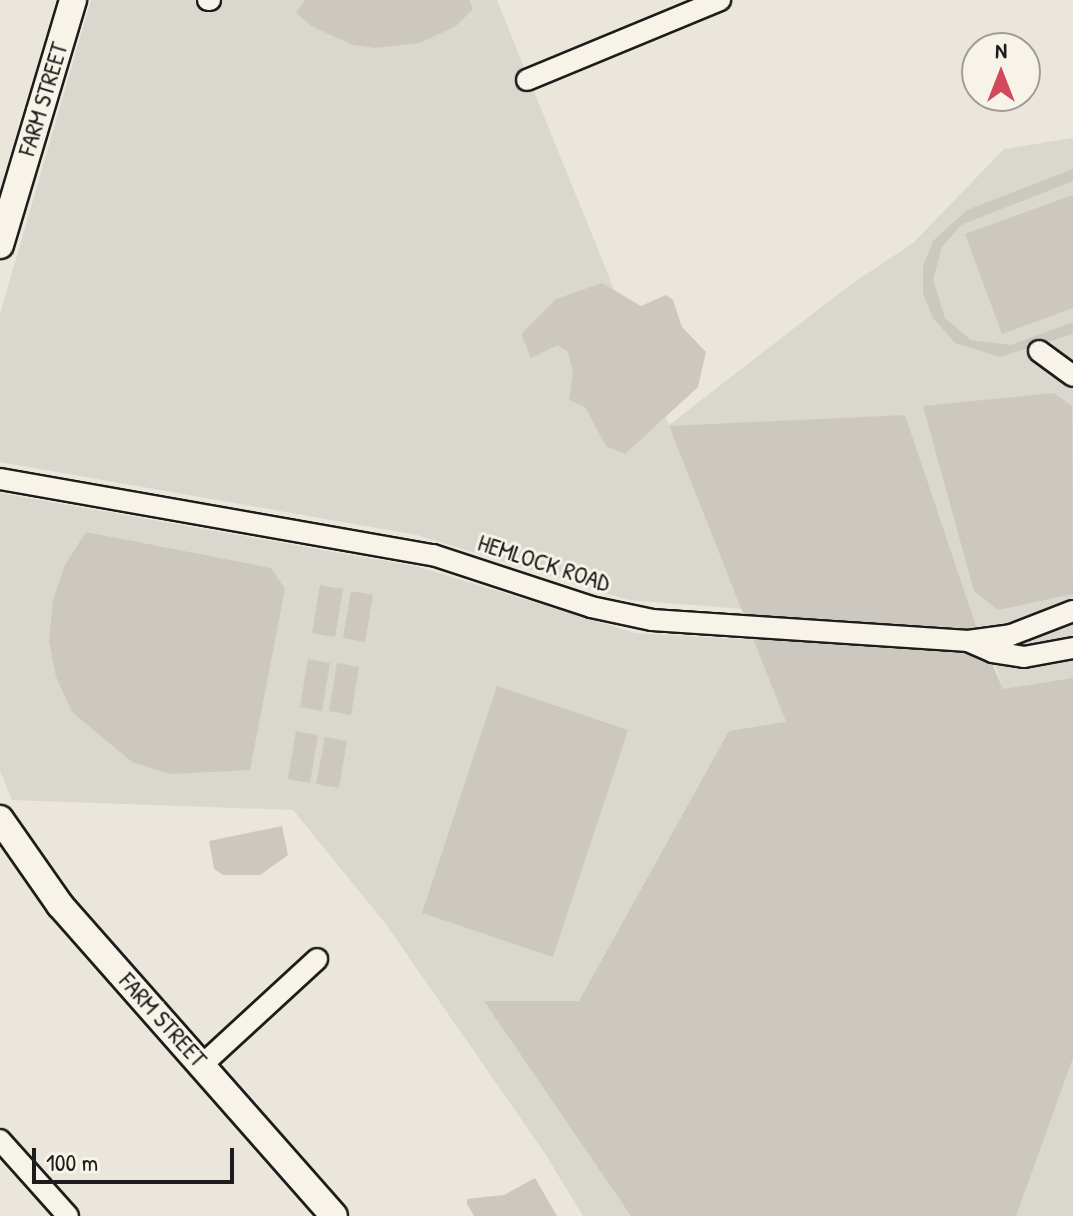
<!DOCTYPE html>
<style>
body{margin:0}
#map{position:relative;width:1073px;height:1216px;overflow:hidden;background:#eae6dc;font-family:"Patrick Hand",sans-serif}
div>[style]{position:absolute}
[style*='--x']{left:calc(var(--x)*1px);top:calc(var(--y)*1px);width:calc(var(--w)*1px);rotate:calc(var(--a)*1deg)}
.built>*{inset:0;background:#dad7ce}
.green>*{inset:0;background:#ccc8c0}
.roads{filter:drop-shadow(2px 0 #1c1c1c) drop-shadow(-2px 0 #1c1c1c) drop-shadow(0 2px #1c1c1c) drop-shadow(0 -2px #1c1c1c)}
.minor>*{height:20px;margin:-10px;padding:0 10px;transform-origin:10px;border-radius:10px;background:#f7f3e8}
.major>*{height:26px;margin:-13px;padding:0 13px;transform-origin:13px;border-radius:13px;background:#f7f3e8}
span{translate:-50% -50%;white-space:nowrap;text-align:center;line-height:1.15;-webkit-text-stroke:6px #f7f3e8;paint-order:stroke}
.street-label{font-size:24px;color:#1c1c1c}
.north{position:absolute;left:961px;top:32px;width:80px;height:80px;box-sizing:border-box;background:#f7f3e8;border:2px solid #9f9d96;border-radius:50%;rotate:0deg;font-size:22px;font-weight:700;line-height:32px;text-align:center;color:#1c1c1c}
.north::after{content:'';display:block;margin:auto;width:28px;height:36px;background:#d1495b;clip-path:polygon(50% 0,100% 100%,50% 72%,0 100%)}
.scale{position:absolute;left:32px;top:1148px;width:202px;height:36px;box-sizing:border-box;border:4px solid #1c1c1c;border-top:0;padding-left:10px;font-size:24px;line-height:28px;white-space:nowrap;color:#1c1c1c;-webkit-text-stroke:6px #f7f3e8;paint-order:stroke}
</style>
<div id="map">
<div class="built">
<i style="clip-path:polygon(91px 0,497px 0,669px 425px,850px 285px,913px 243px,1004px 149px,1073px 138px,1073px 903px,993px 659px,976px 626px,669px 426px,743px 609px,629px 600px,417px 535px,0 462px,0 314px)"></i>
<i style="clip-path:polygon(0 493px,419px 567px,635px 633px,755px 640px,811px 788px,946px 1216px,583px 1216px,544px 1152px,385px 923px,293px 810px,12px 800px,0 771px)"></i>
<i style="clip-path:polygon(1073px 1020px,1073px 1216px,973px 1216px)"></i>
</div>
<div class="green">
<i style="clip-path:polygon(305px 0,469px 0,473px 9px,456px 26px,420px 43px,375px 48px,353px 45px,313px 27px,296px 13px)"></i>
<i style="clip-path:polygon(1073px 169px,1073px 181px,961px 225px,942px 247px,933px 280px,945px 318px,971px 340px,1011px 345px,1073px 322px,1073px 334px,1000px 357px,955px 343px,933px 318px,923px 293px,923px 266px,933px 241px,967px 210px)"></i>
<i style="clip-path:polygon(1073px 195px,1073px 308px,1002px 334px,965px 234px)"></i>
<i style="clip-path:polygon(602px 283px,641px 306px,666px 295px,673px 300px,682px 327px,706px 352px,698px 387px,625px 454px,606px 446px,585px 407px,569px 400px,573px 372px,568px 352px,558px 345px,531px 358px,521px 334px,556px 299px)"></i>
<i style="clip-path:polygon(1054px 393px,1072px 406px,1073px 594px,998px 610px,974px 591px,923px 406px)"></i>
<i style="clip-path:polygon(905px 415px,976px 626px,1003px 689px,1073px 678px,1073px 1058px,1016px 1216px,631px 1216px,484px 1001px,579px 1001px,729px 731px,786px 722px,669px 426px)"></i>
<i style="clip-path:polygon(86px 532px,271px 568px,285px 589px,250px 770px,170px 774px,132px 762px,72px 712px,56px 677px,49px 641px,53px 600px,65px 565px)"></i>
<i style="clip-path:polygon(320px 585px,343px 589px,335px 637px,312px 633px)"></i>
<i style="clip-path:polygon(351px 591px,373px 595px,365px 642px,343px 638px)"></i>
<i style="clip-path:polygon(308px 659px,330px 663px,322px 711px,300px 707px)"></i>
<i style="clip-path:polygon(337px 663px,359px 667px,351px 715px,329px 711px)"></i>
<i style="clip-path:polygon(497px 686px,628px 730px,553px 957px,422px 913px)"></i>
<i style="clip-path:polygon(296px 731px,318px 735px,310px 783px,288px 779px)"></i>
<i style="clip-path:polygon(325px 737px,347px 741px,339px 788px,316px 784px)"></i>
<i style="clip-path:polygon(282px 826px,288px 855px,260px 875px,223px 875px,214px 869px,209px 841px)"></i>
<i style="clip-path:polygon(535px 1178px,557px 1216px,474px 1216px,467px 1204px,467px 1199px,504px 1195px)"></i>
</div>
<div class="roads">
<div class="minor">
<i style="--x:208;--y:0;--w:2;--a:0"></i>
<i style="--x:527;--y:80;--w:209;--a:-22.5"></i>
<i style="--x:1039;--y:351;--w:42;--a:36.3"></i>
<i style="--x:0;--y:479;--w:440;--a:10"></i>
<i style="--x:433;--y:555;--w:166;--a:18.2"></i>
<i style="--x:591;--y:607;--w:62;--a:12"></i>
<i style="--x:652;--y:620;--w:317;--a:3.8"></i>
<i style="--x:968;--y:641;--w:43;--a:-7.9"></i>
<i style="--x:1011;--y:635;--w:66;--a:-21.2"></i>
<i style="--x:968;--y:641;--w:27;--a:24"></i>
<i style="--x:993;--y:652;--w:31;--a:9"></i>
<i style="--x:1024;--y:657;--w:50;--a:-10.4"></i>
<i style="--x:203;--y:1064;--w:155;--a:-42.6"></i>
<i style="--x:0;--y:1140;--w:102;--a:48.2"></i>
</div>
<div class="major">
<i style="--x:0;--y:245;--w:256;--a:-73.4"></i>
<i style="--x:0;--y:819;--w:105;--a:55.1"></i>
<i style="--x:60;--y:905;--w:414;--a:48.6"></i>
</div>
</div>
<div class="street-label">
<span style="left:43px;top:99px;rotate:-73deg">FARM STREET</span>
<span style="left:544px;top:563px;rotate:18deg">HEMLOCK ROAD</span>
<span style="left:163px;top:1020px;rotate:48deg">FARM STREET</span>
</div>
<div class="north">N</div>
<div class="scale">100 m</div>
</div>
